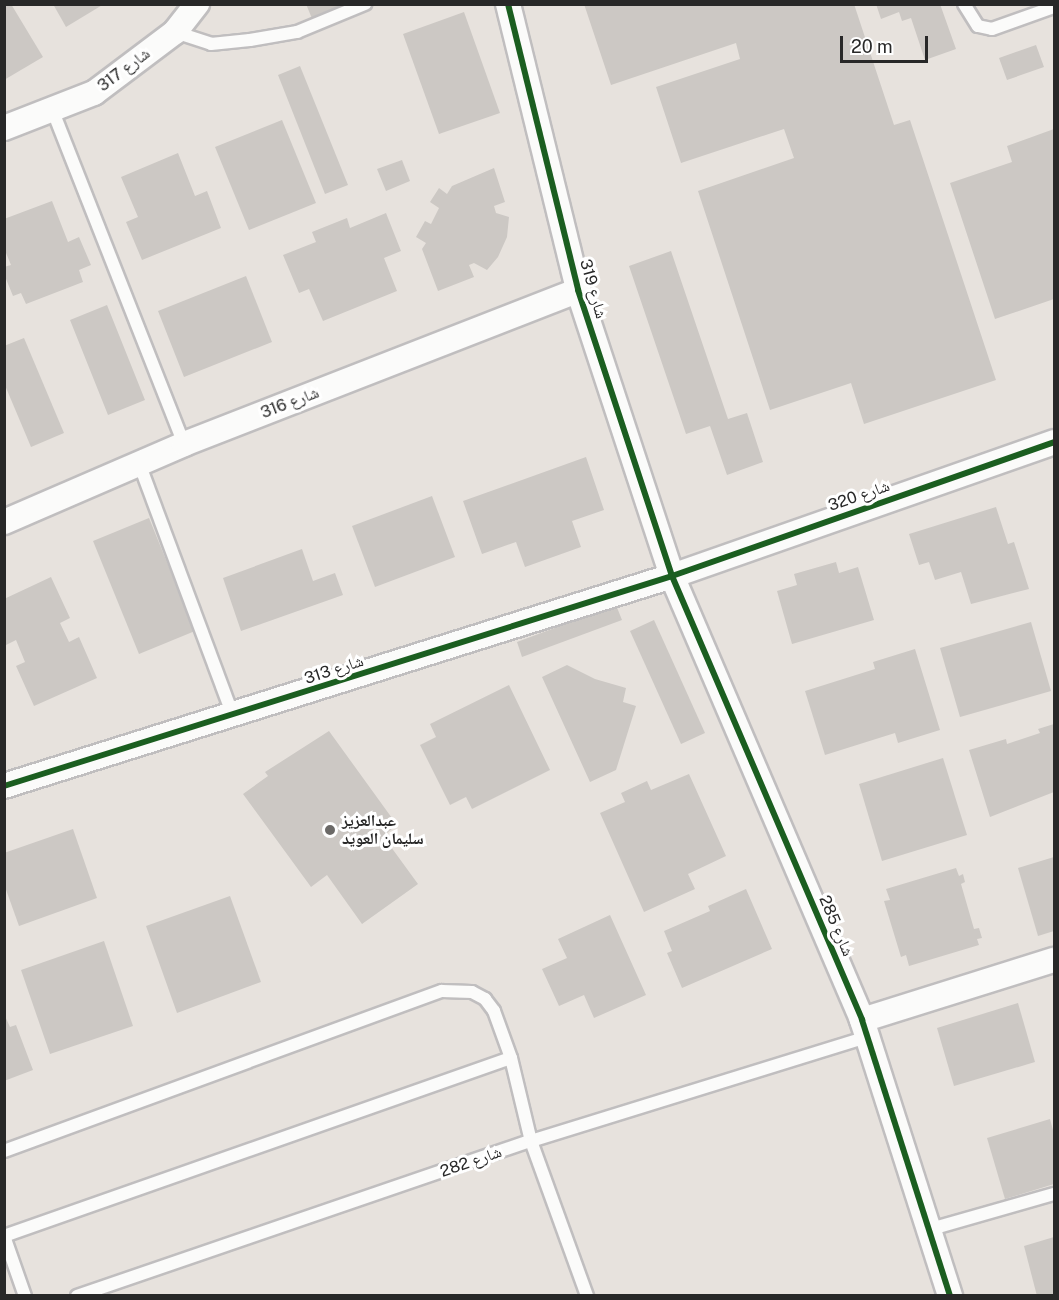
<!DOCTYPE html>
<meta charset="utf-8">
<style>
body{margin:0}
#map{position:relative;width:1059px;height:1300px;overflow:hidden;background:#e7e2dd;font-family:"Public Sans","Noto Naskh Arabic",sans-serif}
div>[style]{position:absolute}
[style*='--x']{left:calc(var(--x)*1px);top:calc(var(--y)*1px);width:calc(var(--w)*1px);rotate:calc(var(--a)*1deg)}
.building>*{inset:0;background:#ccc8c4}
.roads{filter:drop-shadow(2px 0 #c0bebf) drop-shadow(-2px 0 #c0bebf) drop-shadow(0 2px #c0bebf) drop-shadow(0 -2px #c0bebf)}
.lane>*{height:12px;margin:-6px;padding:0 6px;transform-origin:6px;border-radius:6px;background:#fbfbfa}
.street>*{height:24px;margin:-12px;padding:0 12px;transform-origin:12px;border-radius:12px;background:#fbfbfa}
.cycleway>*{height:6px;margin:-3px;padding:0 3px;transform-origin:3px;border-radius:3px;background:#1b5e20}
.dots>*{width:16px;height:16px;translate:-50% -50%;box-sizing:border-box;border:3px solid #fff;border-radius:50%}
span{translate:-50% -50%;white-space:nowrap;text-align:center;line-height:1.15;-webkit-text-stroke:6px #fff;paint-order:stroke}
.street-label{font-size:16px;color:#282828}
.poi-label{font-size:16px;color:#282828;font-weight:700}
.left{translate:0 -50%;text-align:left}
.frame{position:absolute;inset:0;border:6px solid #282828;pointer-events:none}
.scale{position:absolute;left:840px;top:36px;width:88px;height:27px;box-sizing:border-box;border:3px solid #282828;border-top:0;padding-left:8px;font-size:18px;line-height:21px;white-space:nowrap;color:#282828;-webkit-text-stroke:4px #fff;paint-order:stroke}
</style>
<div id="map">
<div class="building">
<i style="clip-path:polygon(4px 4px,11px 4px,43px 57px,4px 80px)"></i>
<i style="clip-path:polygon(53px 4px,104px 4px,66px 27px)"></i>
<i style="clip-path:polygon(306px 4px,352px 4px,313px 21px)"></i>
<i style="clip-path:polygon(584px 4px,854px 4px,894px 125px,910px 120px,996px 380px,864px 424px,851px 383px,770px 410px,698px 191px,794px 158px,784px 129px,681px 163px,656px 87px,740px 59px,736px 43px,611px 85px)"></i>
<i style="clip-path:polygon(876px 4px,940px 4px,956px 49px,925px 60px,911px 18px,902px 21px,899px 12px,881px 19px)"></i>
<i style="clip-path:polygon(464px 12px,500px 113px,439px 134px,403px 34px)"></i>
<i style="clip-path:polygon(1036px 45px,1044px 67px,1007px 80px,999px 58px)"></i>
<i style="clip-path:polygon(300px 66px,348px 185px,325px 194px,278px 75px)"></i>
<i style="clip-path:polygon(282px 120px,316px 203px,249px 230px,215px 147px)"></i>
<i style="clip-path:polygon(1054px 129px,1054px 299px,995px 319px,950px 183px,1012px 162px,1007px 146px)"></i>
<i style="clip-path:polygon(178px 153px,195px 196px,207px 191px,221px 228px,142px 260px,126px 222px,138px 217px,121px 177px)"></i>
<i style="clip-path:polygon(402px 160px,410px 181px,386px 191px,377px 169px)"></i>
<i style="clip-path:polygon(494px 168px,505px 202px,494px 206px,496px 213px,509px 217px,507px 237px,498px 257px,487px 270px,474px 263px,469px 265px,474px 277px,438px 291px,422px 249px,426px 243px,416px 237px,425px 221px,431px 224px,439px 208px,430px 202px,439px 188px,447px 194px,452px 186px)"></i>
<i style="clip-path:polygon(52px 201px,68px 242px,79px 237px,91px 265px,79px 270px,83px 282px,26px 304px,21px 293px,13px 296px,4px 274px,4px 267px,11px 265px,4px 248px,4px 219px)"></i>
<i style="clip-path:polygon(386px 213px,401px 251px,384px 258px,397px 291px,323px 321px,309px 289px,299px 293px,283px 255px,316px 242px,312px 232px,347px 218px,350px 228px)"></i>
<i style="clip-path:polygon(671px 251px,728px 419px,747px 413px,763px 462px,727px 475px,710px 426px,686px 434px,629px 266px)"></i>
<i style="clip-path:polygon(246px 276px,272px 342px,184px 377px,158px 311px)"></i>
<i style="clip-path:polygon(107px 305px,145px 400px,108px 415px,70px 320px)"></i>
<i style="clip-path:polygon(24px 338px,64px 433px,31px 447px,4px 383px,4px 346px)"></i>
<i style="clip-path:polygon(586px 457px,604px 510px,572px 521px,581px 547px,525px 567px,516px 542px,482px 554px,463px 501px)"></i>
<i style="clip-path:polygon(432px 496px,455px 557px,375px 587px,352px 526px)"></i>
<i style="clip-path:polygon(996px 507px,1008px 544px,1014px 542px,1029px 589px,971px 604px,961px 572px,935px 580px,929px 562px,919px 565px,909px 534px)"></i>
<i style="clip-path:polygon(149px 518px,195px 631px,139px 654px,93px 541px)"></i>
<i style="clip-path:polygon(302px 549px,313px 581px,335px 573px,343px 595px,241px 631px,223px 578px)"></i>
<i style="clip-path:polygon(836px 562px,839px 573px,858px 567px,874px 620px,792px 644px,777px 591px,797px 585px,794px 574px)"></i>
<i style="clip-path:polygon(51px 577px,70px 618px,60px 623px,69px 642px,79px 637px,97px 678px,34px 706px,16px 666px,25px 662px,16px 640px,6px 645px,4px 641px,4px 599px)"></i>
<i style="clip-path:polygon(616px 605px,622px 620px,522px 657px,517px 642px)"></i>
<i style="clip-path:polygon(654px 620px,705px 733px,681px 744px,630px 631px)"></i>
<i style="clip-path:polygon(1031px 622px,1051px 691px,960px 717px,940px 648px)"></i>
<i style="clip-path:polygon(915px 649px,940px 730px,898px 743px,895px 733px,825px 755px,805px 691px,875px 669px,873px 662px)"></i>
<i style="clip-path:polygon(567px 665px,595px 679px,626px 688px,623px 702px,636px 706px,616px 770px,590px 782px,542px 677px)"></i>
<i style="clip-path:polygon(509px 685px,550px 770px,472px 809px,466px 797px,450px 805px,420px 745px,436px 737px,430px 724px)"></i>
<i style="clip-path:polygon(1054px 724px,1054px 792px,990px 817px,969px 750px,1006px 739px,1007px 744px,1040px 733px,1038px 729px)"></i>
<i style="clip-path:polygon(329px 731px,397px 825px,383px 836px,418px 884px,362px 924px,327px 875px,311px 887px,243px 794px,268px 776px,265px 772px)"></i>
<i style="clip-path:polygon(943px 758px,967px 835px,882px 861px,859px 784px)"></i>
<i style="clip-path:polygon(689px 774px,726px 856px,688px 874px,695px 889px,644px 912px,600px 813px,625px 802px,621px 793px,647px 781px,651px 790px)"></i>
<i style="clip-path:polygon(73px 829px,97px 898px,19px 926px,4px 884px,4px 853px)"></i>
<i style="clip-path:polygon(1054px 857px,1054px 931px,1038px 936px,1018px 868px)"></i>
<i style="clip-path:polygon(956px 868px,959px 876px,963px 874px,965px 882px,961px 884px,974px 929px,979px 928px,982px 938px,977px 939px,979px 945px,909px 966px,906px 955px,901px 957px,884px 901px,890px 900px,886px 889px)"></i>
<i style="clip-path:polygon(746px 889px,772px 949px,682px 988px,667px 953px,672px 951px,664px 931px,710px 911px,708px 906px)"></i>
<i style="clip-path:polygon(230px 896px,261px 982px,177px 1013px,146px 926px)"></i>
<i style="clip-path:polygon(610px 915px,646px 995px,594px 1018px,584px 995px,559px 1006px,542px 969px,567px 958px,558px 939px)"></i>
<i style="clip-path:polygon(104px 941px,133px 1026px,50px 1054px,21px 970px)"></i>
<i style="clip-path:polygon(1018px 1003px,1035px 1062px,954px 1086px,937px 1028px)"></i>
<i style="clip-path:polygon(4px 1014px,10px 1027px,16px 1025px,33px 1070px,4px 1081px)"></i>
<i style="clip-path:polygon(1050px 1119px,1054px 1134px,1054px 1184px,1005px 1199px,987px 1138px)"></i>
<i style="clip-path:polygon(1054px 1237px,1054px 1296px,1037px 1296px,1024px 1246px)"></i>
</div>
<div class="roads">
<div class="lane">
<i style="--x:964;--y:4;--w:26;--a:58"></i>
<i style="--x:978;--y:26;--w:14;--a:12"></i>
<i style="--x:992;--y:29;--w:66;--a:-19.5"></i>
<i style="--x:175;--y:32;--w:38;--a:18"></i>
<i style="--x:211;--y:44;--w:39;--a:-6"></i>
<i style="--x:250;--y:40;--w:48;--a:-9.7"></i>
<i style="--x:297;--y:32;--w:74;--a:-22.4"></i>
<i style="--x:52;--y:109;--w:360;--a:68.5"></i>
<i style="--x:139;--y:463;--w:270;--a:69.6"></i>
<i style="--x:4;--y:1151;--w:466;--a:-20.1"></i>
<i style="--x:442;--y:991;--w:30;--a:2"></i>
<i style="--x:472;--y:992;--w:15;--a:28"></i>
<i style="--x:485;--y:999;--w:15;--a:53"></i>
<i style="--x:494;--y:1011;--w:50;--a:70.1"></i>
<i style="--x:511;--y:1058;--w:85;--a:76.5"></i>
<i style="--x:531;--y:1141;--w:165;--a:70.1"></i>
<i style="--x:931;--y:1229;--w:128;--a:-15.9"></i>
<i style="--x:4;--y:1236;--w:537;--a:-19.35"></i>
<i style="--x:4;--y:1236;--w:64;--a:70.7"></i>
<i style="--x:77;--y:1296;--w:480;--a:-18.9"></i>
<i style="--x:531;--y:1141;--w:352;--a:-17.2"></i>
</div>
<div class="street">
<i style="--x:508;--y:4;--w:294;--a:76.2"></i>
<i style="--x:578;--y:290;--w:301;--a:71.8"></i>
<i style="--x:672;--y:576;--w:483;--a:66.8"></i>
<i style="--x:862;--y:1020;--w:290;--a:72.3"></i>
<i style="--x:4;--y:128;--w:97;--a:-21.3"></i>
<i style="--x:94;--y:93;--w:101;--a:-37"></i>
<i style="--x:175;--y:32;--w:36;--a:-52"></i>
<i style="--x:4;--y:522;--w:196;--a:-23.4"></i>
<i style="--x:184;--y:444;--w:423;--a:-21.3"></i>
<i style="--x:4;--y:786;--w:700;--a:-17.45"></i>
<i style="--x:672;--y:576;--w:405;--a:-19.3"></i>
<i style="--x:862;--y:1020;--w:201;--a:-17.4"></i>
</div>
</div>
<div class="cycleway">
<i style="--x:508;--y:4;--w:294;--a:76.2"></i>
<i style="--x:578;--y:290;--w:301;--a:71.8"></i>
<i style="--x:672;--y:576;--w:483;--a:66.8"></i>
<i style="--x:862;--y:1020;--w:290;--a:72.3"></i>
<i style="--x:4;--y:786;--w:700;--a:-17.45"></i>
<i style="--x:672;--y:576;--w:405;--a:-19.3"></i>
</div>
<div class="dots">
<i style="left:330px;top:830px;background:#6b6967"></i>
</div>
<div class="street-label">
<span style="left:124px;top:70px;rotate:-37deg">شارع 317</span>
<span style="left:593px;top:289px;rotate:74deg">شارع 319</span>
<span style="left:290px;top:403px;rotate:-21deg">شارع 316</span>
<span style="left:859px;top:496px;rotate:-19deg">شارع 320</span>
<span style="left:334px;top:670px;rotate:-18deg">شارع 313</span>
<span style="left:836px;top:926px;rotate:67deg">شارع 285</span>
<span style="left:471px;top:1162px;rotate:-19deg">شارع 282</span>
</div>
<div class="poi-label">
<span class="left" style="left:342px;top:830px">عبدالعزيز<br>سليمان العويد</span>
</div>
<div class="frame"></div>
<div class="scale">20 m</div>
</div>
